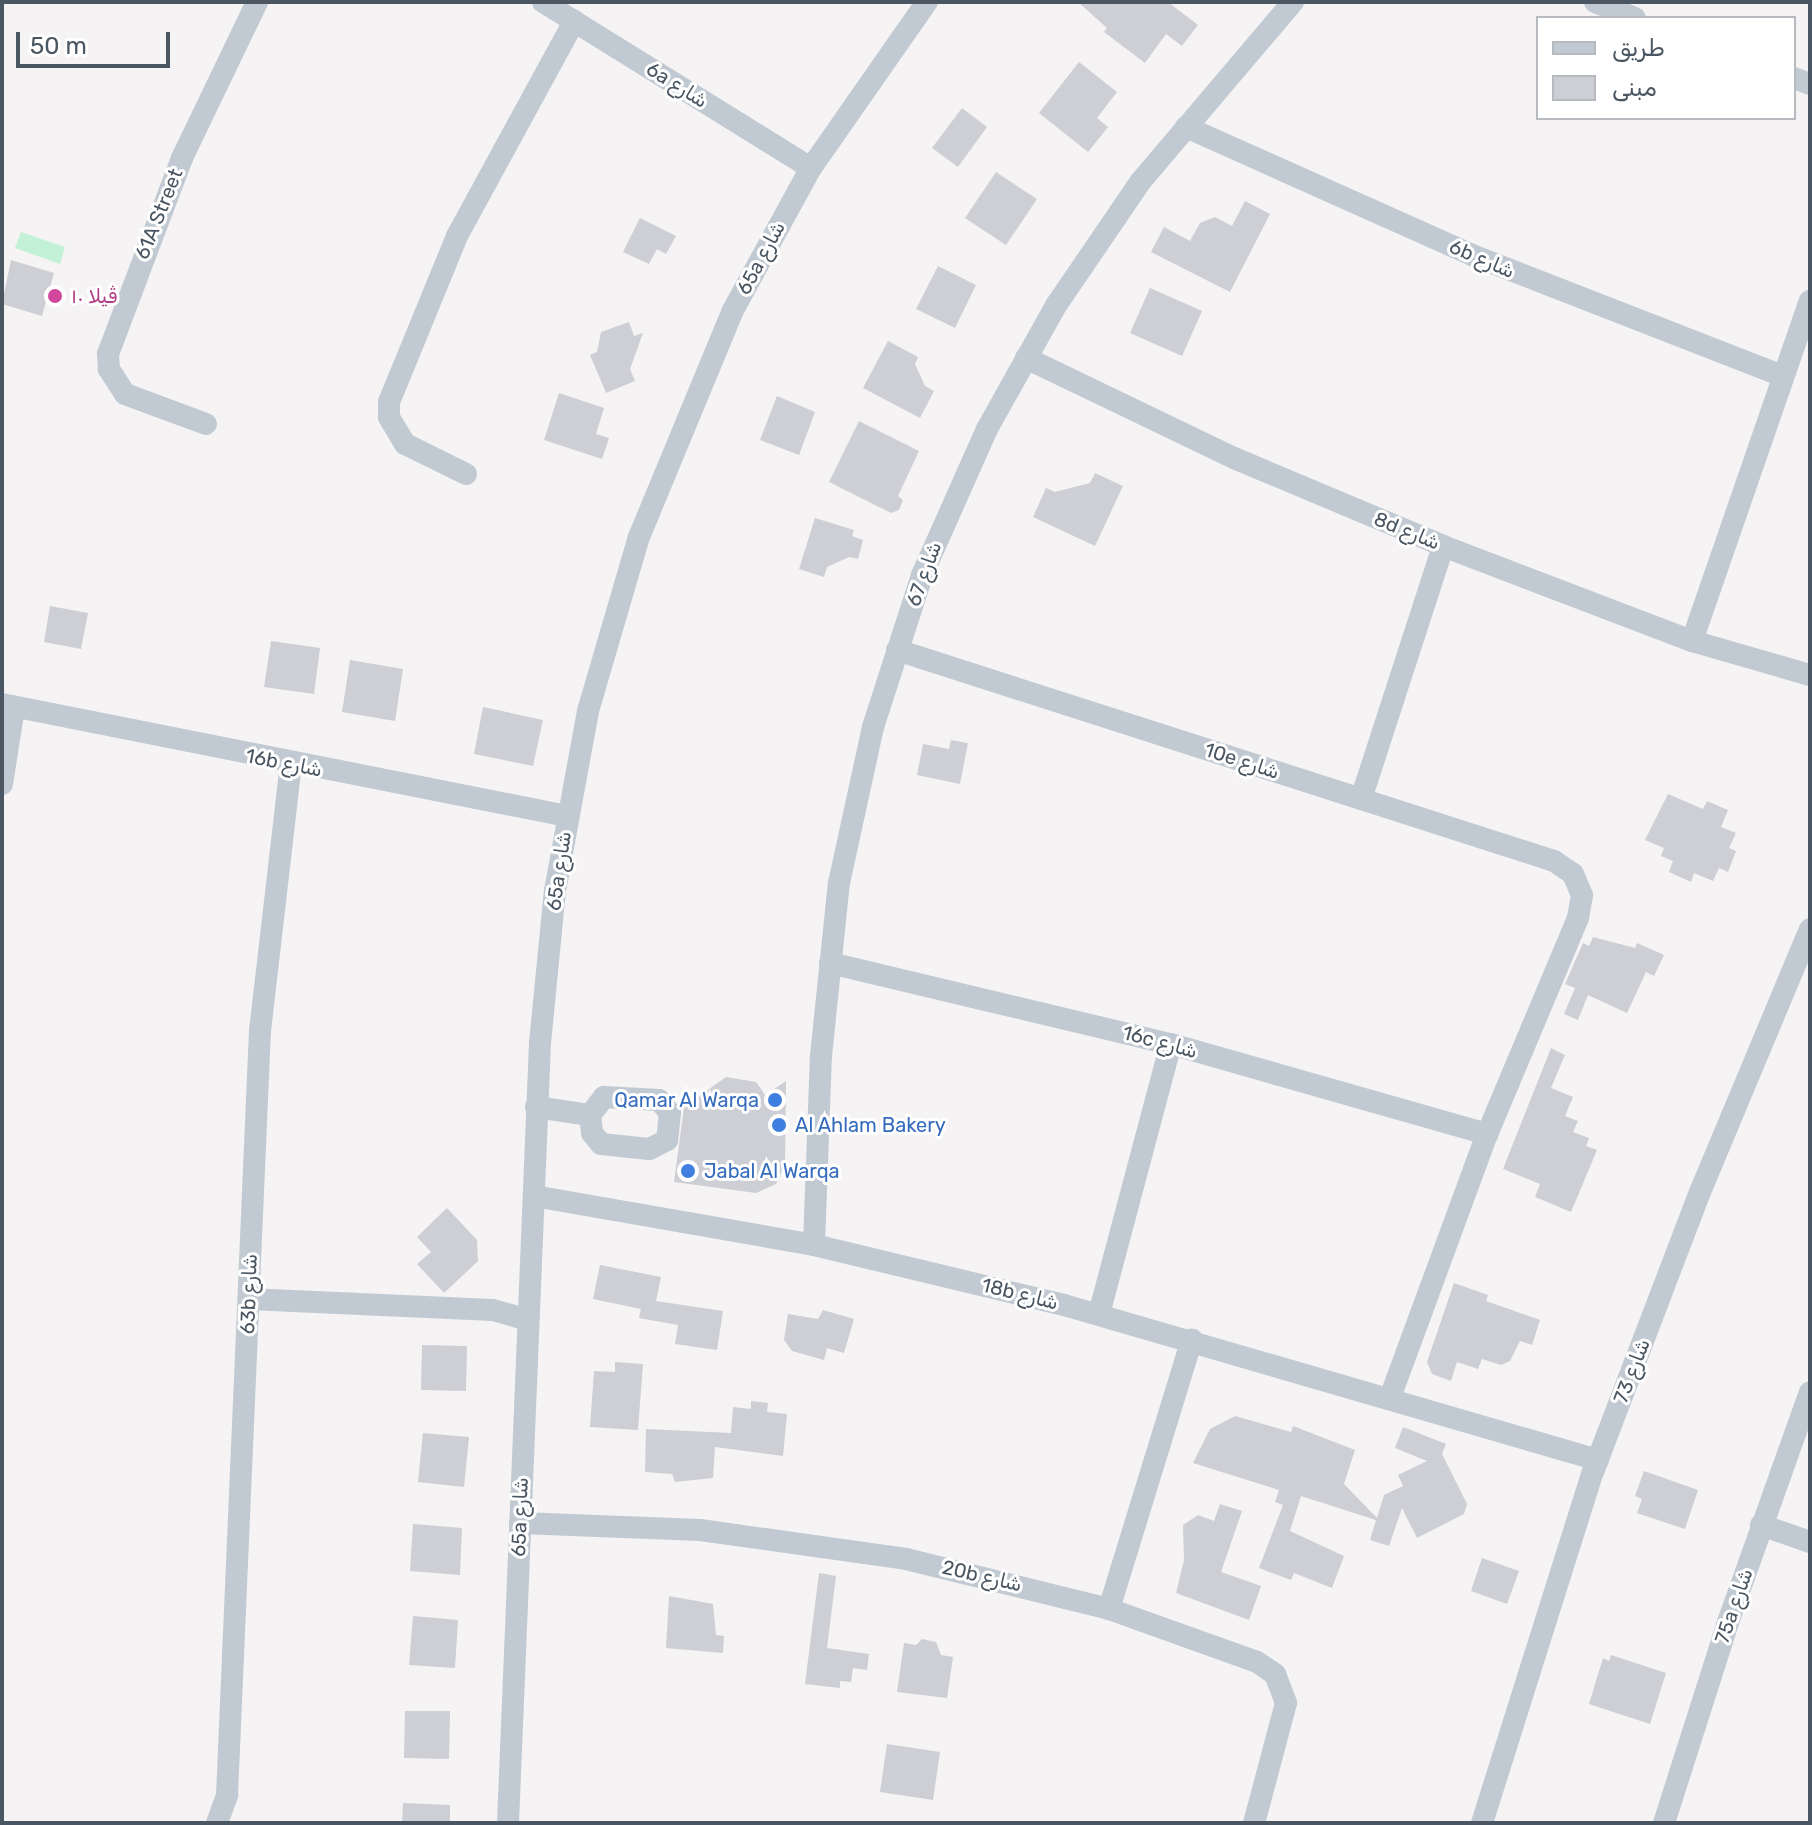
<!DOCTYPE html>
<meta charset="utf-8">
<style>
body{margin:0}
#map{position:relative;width:1812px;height:1825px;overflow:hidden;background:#f5f3f3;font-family:Rubik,"Noto Sans Arabic",sans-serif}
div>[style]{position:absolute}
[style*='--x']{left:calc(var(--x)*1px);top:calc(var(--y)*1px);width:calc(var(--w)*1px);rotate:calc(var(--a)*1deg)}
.green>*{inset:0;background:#c3f1d5}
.building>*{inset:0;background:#cdcfd5}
.minor>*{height:22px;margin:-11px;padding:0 11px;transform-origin:11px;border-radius:11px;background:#c1cad2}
.dots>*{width:22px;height:22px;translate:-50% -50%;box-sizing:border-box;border:4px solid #fff;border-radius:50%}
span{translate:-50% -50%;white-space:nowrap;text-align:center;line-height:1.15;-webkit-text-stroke:6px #fff;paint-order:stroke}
.street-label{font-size:20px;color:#4a5661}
.hotel-label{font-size:20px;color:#b23c85}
.left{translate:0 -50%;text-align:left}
.shop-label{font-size:20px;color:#366cbe}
.right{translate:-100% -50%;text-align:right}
.frame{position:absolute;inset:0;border:4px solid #4a5661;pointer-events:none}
.legend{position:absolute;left:1536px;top:16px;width:260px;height:104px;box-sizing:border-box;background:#fff;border:2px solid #b7bbc0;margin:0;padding:10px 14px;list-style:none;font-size:24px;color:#4a5661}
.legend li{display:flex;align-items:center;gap:16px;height:40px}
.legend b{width:40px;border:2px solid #b7bbc0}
.scale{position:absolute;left:16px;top:32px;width:154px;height:36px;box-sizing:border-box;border:4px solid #4a5661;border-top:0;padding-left:10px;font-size:24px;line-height:28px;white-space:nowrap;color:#4a5661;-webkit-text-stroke:6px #fff;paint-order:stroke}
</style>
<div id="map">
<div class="green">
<i style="clip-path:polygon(21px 232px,65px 247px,60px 264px,15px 248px)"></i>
</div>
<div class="building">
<i style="clip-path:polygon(1078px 2px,1168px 2px,1198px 25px,1182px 46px,1166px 34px,1145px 63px,1104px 32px,1107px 28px)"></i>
<i style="clip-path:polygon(1079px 62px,1117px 92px,1097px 118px,1108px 127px,1088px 152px,1039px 113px)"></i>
<i style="clip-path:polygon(962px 108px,987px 127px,958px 167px,932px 148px)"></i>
<i style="clip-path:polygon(996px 172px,1037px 199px,1006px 245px,965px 218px)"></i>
<i style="clip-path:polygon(1245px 201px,1270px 214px,1230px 292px,1151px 252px,1164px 227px,1190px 241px,1200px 223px,1215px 217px,1232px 226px)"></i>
<i style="clip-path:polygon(640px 218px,676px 236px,666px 254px,657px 249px,649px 264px,623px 252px)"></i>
<i style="clip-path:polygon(11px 260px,54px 273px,42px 316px,2px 304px)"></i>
<i style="clip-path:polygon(938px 266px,976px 285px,955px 328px,916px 309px)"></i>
<i style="clip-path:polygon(1150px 288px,1202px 311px,1182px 356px,1130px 333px)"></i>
<i style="clip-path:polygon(629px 322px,634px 336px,643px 333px,630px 369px,635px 381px,606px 393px,590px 355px,597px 352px,601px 332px)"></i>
<i style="clip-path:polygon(888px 341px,918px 357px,915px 364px,925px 386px,934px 391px,920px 418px,863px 388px)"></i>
<i style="clip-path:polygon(559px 393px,604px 408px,596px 434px,609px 438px,602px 459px,544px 440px)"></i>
<i style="clip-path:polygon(777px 396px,815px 412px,799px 455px,760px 440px)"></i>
<i style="clip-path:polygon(859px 421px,919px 451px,898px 496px,903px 500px,899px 510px,891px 513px,829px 482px)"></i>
<i style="clip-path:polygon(1095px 473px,1123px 486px,1095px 546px,1033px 517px,1046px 488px,1055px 492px,1090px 483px)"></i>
<i style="clip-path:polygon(815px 518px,854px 530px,852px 536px,863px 540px,858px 559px,849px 557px,827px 567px,824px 577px,799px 569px)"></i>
<i style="clip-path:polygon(50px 606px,88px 613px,81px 649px,44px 642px)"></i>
<i style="clip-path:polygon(271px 641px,320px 648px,314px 694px,264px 687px)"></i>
<i style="clip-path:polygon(350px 660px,403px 669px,395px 721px,342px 712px)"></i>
<i style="clip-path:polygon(483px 707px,543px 720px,533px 766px,474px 754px)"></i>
<i style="clip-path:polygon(951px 740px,968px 743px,960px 784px,917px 775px,923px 744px,949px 749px)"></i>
<i style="clip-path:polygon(1668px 794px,1703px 809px,1707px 801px,1728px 810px,1721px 827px,1736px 833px,1729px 848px,1736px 851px,1728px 872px,1719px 868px,1713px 881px,1694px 873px,1691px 882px,1669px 872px,1673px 861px,1661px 856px,1664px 848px,1645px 840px)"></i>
<i style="clip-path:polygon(1593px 937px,1635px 948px,1637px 943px,1664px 955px,1654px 976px,1646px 972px,1627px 1013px,1588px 995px,1578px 1020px,1564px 1014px,1575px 988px,1565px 984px,1583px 943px,1589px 946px)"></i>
<i style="clip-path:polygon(1551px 1048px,1565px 1055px,1551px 1088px,1573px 1097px,1565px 1116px,1578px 1121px,1573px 1132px,1589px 1138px,1586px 1146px,1597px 1150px,1571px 1212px,1535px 1197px,1540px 1184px,1503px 1169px)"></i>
<i style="clip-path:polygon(726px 1077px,756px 1082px,765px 1095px,786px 1081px,785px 1164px,776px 1184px,756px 1193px,674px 1182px,684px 1107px)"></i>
<i style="clip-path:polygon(447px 1208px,477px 1240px,478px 1261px,444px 1293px,417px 1264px,431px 1252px,417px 1237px)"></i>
<i style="clip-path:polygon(600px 1265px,661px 1277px,656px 1301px,723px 1311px,717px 1350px,675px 1344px,678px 1325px,639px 1318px,641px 1309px,593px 1299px)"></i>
<i style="clip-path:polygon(1454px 1283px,1488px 1295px,1486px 1301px,1540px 1320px,1532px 1345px,1520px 1341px,1510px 1361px,1501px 1365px,1482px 1359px,1478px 1369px,1457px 1362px,1451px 1381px,1432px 1374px,1427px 1362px)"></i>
<i style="clip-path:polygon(823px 1310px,854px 1319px,844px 1353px,827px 1348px,824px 1360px,792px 1351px,784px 1340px,788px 1314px,818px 1319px)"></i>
<i style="clip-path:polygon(422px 1345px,467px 1346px,466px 1391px,421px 1390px)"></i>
<i style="clip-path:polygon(615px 1362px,643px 1364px,638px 1430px,590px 1427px,594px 1371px,615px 1372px)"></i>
<i style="clip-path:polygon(751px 1401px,768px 1403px,767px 1412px,787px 1414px,783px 1456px,715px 1447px,713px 1478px,675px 1482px,672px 1474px,645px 1472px,646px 1429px,731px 1433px,733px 1407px,751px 1409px)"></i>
<i style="clip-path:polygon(1235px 1416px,1291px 1432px,1293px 1426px,1355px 1450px,1344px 1484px,1377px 1518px,1384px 1495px,1403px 1486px,1398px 1475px,1427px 1461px,1395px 1448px,1403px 1427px,1446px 1444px,1442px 1454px,1467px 1504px,1464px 1514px,1417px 1538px,1402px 1508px,1389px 1546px,1370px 1540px,1376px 1520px,1301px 1496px,1290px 1531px,1344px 1556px,1332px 1588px,1294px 1573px,1291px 1580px,1259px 1568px,1283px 1505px,1275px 1502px,1279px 1490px,1193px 1463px,1210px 1429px)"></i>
<i style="clip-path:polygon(423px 1433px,469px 1437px,464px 1487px,418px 1482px)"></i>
<i style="clip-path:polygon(1644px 1471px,1698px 1490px,1685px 1529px,1637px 1513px,1642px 1499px,1635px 1496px)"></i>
<i style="clip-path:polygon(1220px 1504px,1242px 1511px,1221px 1572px,1261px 1586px,1249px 1620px,1176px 1593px,1184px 1560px,1183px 1525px,1198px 1515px,1214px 1521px)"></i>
<i style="clip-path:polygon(413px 1524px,462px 1528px,460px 1575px,410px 1571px)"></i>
<i style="clip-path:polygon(1482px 1558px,1519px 1571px,1507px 1604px,1471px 1591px)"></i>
<i style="clip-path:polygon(819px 1573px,836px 1576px,827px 1648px,869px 1654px,867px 1670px,853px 1668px,851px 1682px,840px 1681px,840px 1688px,805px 1684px)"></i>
<i style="clip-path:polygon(669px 1596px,713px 1604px,716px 1635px,724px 1636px,723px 1653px,666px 1648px)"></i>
<i style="clip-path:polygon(413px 1616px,458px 1620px,455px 1668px,409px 1665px)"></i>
<i style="clip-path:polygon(922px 1639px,936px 1642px,941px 1655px,953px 1657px,947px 1698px,897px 1692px,904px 1643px,916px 1645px)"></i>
<i style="clip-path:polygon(1611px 1655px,1666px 1673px,1650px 1724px,1589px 1704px,1603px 1658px,1609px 1661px)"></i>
<i style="clip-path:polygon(405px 1711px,450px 1711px,449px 1759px,404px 1758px)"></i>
<i style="clip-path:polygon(887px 1744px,940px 1752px,933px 1800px,880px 1792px)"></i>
<i style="clip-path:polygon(403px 1803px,450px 1805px,450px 1823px,402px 1823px)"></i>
</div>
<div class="minor">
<i style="--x:543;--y:2;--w:315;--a:31.8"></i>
<i style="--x:1595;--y:2;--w:43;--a:21.8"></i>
<i style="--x:1794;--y:78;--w:17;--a:21"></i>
<i style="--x:1186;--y:127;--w:313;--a:24.1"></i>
<i style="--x:1472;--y:255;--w:334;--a:21.3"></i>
<i style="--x:1026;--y:358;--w:231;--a:25.7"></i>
<i style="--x:1234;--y:458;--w:227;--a:22.8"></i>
<i style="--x:1443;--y:546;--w:267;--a:20.9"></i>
<i style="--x:1692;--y:641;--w:123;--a:16.1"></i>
<i style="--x:206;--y:424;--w:86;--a:-159.7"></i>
<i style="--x:125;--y:394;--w:30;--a:-123"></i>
<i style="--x:109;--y:369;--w:15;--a:-94"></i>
<i style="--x:108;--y:354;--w:210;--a:-69.3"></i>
<i style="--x:182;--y:158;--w:173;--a:-64.3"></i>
<i style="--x:466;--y:474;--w:68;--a:-153.8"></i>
<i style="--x:405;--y:444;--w:31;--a:-121"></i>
<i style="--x:389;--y:417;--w:15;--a:-90"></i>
<i style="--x:389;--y:402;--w:179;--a:-67.7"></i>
<i style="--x:457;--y:236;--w:245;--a:-61.4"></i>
<i style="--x:1692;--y:641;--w:360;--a:-70.9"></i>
<i style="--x:897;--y:650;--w:690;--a:17.8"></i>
<i style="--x:1554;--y:861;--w:23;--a:34"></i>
<i style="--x:1573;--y:874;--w:23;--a:67"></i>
<i style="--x:1582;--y:895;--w:23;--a:100"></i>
<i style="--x:1578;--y:918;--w:234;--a:112.8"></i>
<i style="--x:1487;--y:1134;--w:281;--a:110.2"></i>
<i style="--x:2;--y:704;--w:576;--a:11.21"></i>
<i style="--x:2;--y:784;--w:78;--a:-81.1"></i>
<i style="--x:1361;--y:799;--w:266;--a:-72"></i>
<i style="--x:830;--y:963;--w:350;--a:13.4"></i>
<i style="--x:1171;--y:1044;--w:329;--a:15.9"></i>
<i style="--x:604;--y:1097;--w:55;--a:3.1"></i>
<i style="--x:659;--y:1100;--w:17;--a:50"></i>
<i style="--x:670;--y:1113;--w:27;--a:96"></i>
<i style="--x:667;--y:1140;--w:20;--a:153"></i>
<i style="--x:649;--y:1149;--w:48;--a:-174.1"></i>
<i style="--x:601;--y:1144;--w:14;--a:-129"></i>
<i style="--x:592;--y:1133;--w:18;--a:-96"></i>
<i style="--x:590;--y:1115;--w:23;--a:-52"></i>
<i style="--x:536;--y:1107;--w:55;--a:8.4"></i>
<i style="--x:534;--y:1196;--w:284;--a:9.9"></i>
<i style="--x:814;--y:1245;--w:257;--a:13.5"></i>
<i style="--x:1064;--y:1305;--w:556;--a:16.19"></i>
<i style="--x:814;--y:1245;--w:189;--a:-87.9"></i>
<i style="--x:821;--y:1056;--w:174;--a:-84.1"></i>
<i style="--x:839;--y:883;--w:160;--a:-77.7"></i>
<i style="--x:873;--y:727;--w:160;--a:-72.1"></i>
<i style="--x:922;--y:575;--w:160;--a:-66"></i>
<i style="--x:987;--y:429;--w:143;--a:-60.8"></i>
<i style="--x:1057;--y:304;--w:149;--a:-55.7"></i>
<i style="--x:1141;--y:181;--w:235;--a:-49.7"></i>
<i style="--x:249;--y:1299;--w:244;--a:2.6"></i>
<i style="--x:493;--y:1310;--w:36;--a:16"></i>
<i style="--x:1099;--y:1314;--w:279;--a:-75.1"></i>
<i style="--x:520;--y:1523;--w:180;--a:2.2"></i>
<i style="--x:700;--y:1530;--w:208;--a:8"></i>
<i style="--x:906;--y:1559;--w:209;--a:13.8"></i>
<i style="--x:1109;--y:1609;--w:157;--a:19.7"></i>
<i style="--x:1257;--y:1662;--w:22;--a:34"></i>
<i style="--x:1275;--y:1674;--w:31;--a:69"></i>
<i style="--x:1286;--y:1703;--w:124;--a:104.9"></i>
<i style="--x:1761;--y:1525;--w:52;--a:19.1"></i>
<i style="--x:1109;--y:1609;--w:282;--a:-72.9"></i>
<i style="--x:217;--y:1823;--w:30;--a:-70"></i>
<i style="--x:227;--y:1795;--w:765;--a:-87.53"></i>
<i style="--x:260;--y:1031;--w:268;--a:-83.4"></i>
<i style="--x:508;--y:1823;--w:781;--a:-87.65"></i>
<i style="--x:540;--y:1043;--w:153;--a:-84.4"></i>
<i style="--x:555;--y:891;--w:183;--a:-79.6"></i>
<i style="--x:588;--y:711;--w:181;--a:-73.7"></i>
<i style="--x:639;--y:537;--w:243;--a:-67.5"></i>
<i style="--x:732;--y:312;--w:164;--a:-61.3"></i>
<i style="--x:811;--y:168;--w:203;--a:-55.1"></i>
<i style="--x:1482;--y:1823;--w:368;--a:-72.5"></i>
<i style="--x:1593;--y:1472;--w:300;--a:-69.1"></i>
<i style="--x:1700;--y:1192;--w:285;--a:-67.3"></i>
<i style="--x:1664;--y:1823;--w:208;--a:-72.3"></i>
<i style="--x:1727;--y:1625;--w:247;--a:-70.4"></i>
</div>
<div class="dots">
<i style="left:55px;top:296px;background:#d1479c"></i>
<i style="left:775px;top:1100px;background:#3f7fe0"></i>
<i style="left:779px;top:1125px;background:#3f7fe0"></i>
<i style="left:688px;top:1171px;background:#3f7fe0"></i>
</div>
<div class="street-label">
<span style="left:677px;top:85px;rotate:32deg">6a شارع</span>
<span style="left:159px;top:214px;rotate:-68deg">61A Street</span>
<span style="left:761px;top:258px;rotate:-62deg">65a شارع</span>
<span style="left:1482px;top:259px;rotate:23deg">6b شارع</span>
<span style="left:1407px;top:531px;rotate:22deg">8d شارع</span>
<span style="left:924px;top:574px;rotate:-70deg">شارع 67</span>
<span style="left:1242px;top:761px;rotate:18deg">10e شارع</span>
<span style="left:284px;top:763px;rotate:11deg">16b شارع</span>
<span style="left:559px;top:871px;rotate:-82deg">65a شارع</span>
<span style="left:1160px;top:1042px;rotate:15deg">16c شارع</span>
<span style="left:249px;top:1294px;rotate:-88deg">63b شارع</span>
<span style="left:1020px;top:1294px;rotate:14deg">18b شارع</span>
<span style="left:1632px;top:1371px;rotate:-69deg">شارع 73</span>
<span style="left:520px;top:1517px;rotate:-88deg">65a شارع</span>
<span style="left:982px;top:1576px;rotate:13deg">20b شارع</span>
<span style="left:1734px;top:1606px;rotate:-71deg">75a شارع</span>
</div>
<div class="hotel-label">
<span class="left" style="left:71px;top:296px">ڤيلا ١٠</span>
</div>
<div class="shop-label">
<span class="right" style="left:759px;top:1100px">Qamar Al Warqa</span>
<span class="left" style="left:795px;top:1125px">Al Ahlam Bakery</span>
<span class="left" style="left:704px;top:1171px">Jabal Al Warqa</span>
</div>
<div class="frame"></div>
<ul class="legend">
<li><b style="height:10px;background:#c1cad2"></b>طريق</li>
<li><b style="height:22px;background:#cdcfd5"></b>مبنى</li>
</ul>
<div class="scale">50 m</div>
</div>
